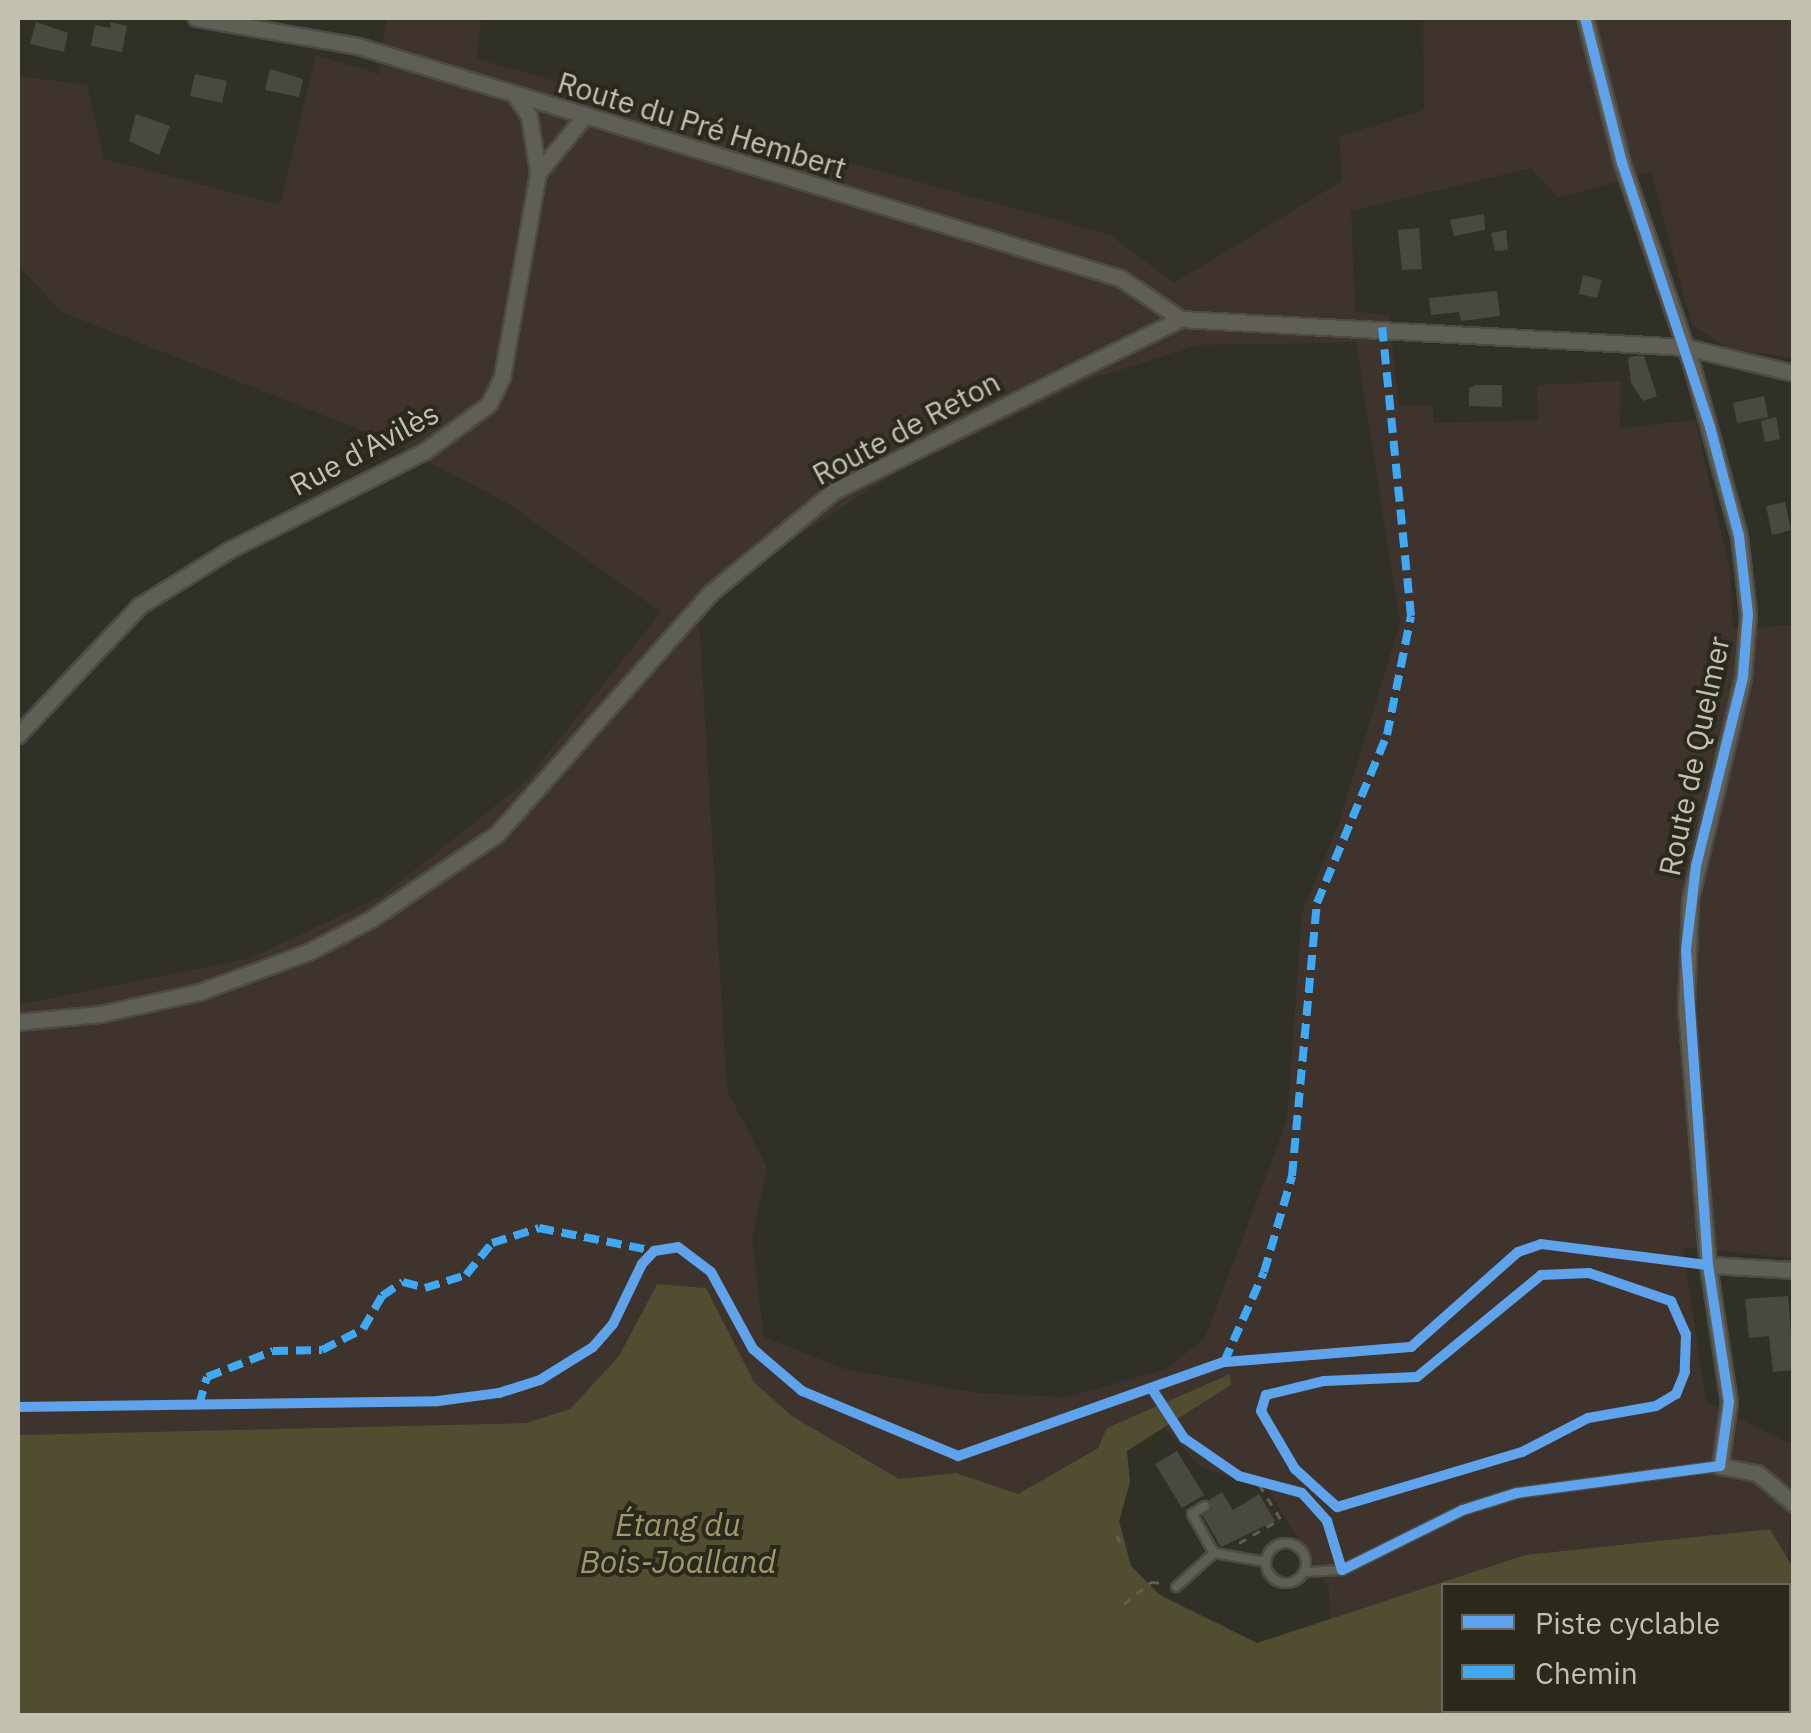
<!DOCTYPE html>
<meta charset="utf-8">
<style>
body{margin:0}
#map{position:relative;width:1811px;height:1733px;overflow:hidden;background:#313026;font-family:"IBM Plex Sans",sans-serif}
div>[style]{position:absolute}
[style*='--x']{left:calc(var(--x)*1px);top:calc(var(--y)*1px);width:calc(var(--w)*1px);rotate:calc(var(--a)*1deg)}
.green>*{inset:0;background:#3f332e}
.water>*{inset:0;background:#514d31}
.building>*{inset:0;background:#4a4940}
.path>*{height:2.5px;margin-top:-1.25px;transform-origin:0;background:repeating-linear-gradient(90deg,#5e5d56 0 8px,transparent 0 16px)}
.roads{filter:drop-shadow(2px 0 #4c4b44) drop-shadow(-2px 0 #4c4b44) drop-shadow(0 2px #4c4b44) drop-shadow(0 -2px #4c4b44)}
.lane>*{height:8px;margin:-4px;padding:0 4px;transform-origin:4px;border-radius:4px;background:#5f5f56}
.lane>.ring{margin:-4px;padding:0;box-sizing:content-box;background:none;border:8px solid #5f5f56;border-radius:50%}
.street>*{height:15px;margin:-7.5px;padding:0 7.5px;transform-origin:7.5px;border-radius:7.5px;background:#5f5f56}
.quiet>*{height:8px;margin-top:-4px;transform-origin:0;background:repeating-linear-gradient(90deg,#3fa9f5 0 15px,transparent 0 23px)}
.cycleway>*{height:10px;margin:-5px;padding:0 5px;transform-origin:5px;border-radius:5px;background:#60a3ed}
span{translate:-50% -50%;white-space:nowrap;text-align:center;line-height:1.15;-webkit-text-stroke:8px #2a291b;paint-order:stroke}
.street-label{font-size:30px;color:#c2c1b0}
.water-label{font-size:32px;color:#9e986c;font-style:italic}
.frame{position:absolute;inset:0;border:20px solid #c2c1b0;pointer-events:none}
.legend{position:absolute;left:1441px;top:1583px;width:350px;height:130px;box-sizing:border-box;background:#2a291b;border:2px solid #676657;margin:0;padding:12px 18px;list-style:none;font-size:30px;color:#c2c1b0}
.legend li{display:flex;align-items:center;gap:20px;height:50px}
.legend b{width:50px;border:2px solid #676657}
</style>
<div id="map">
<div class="green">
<i style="clip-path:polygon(evenodd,386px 18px,481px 18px,477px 59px,1110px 235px,1174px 283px,1342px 181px,1339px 137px,1424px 110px,1423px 18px,1793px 18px,1793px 358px,1728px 348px,1692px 325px,1651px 172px,1558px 198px,1531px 168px,1351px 211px,1355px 312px,1389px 315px,1399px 405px,1433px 406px,1433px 423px,1538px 420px,1537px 385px,1621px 381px,1620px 428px,1695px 420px,1730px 571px,1733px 629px,1793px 625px,1793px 1258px,1683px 1247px,1706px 1402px,1793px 1445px,1788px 1559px,1769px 1529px,1525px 1555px,1330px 1619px,1329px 1589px,1269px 1491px,1200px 1466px,1165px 1428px,1231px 1385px,1229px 1374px,1108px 1428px,1098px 1447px,1018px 1495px,956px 1473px,899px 1479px,792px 1416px,754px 1382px,706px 1288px,657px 1284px,619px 1356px,570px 1409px,526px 1423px,18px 1435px,18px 1005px,251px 958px,382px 896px,525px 782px,661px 612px,509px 504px,389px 441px,62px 312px,18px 266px,18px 76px,87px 85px,104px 159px,280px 205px,316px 55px,379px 74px,386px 18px,1356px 342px,1400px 623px,1339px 823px,1302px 913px,1287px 1120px,1205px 1338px,1166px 1369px,1068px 1397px,976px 1393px,845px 1369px,764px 1337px,752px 1239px,767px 1168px,727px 1090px,699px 620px,766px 556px,897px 472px,1089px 380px,1198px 345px,1356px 342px)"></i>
</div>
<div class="water">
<i style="clip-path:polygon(657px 1284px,706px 1288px,754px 1382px,792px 1416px,899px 1479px,956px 1473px,1018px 1494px,1098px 1448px,1107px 1428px,1230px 1374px,1231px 1385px,1127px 1451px,1130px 1482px,1119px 1521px,1131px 1566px,1160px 1595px,1257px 1643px,1525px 1555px,1770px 1529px,1793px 1568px,1789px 1620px,1788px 1586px,1444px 1586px,1444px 1710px,1788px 1710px,1789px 1633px,1793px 1715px,18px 1715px,18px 1435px,526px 1423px,570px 1409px,619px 1356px)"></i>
</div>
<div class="building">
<i style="clip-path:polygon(36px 22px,68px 33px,64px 52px,30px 44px)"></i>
<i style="clip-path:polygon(111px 22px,127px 26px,122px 52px,91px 46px,95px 25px,110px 28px)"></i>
<i style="clip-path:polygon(270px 69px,303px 79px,299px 97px,265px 90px)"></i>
<i style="clip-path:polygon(195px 74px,227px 81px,222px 103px,190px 96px)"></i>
<i style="clip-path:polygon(136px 114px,170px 126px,159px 155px,129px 141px)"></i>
<i style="clip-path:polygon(1484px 214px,1485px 230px,1454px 236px,1450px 220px)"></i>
<i style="clip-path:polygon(1419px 228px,1422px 269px,1402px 270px,1398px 230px)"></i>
<i style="clip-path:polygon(1506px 230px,1508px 250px,1495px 251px,1491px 233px)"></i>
<i style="clip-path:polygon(1583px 275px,1602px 280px,1597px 298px,1579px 294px)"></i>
<i style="clip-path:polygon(1497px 291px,1500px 316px,1461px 321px,1459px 312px,1431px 315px,1429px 298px)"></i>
<i style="clip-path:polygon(1635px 356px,1644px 356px,1657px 396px,1643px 401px,1631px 383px,1628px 358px)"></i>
<i style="clip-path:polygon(1476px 385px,1502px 385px,1502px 407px,1469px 406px,1469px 388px)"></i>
<i style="clip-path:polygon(1764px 396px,1768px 417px,1737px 423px,1733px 403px)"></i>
<i style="clip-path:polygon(1776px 417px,1780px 439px,1765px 442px,1761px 421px)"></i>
<i style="clip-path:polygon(1785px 502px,1791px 530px,1772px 535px,1766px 506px)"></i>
<i style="clip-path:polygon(1788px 1296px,1794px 1370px,1773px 1372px,1769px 1336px,1749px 1338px,1745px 1299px)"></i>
<i style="clip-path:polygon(1177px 1451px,1204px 1495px,1182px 1508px,1155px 1464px)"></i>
<i style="clip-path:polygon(1222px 1492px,1233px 1510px,1259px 1494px,1275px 1521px,1221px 1547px,1203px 1516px,1212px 1509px,1209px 1500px)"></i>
</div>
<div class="path">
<i style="--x:1117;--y:1535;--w:12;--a:66"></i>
<i style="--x:1239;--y:1543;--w:48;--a:-30.3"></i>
<i style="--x:1280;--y:1519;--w:46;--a:-121.6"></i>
<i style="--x:1124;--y:1604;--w:35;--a:-39"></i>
<i style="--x:1151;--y:1582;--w:13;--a:4"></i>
<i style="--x:1788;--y:1618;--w:2;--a:0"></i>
</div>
<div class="roads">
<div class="lane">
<i style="--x:1205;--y:1506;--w:15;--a:148"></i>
<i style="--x:1192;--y:1514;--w:45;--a:60.6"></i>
<i class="ring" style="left:1266px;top:1543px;width:32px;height:32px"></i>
<i style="--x:1304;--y:1572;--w:38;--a:-3"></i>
<i style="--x:1342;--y:1570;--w:135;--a:-26.4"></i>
<i style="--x:1463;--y:1510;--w:57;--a:-17.5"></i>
<i style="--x:1517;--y:1493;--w:205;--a:-7.6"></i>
<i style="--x:1176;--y:1587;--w:51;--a:-41.8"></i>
<i style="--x:1214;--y:1553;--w:53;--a:9.8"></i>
</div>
<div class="street">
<i style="--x:196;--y:18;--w:164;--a:9.8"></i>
<i style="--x:358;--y:46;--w:797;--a:16.93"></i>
<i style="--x:1120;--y:278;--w:73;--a:33.9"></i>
<i style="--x:1585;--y:18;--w:150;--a:75.7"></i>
<i style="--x:1622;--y:163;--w:212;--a:71"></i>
<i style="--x:1691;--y:363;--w:180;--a:74.5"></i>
<i style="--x:1739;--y:536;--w:79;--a:83.4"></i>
<i style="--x:1748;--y:614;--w:63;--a:94.5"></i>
<i style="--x:1743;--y:677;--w:228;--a:103.4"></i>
<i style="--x:1690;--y:899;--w:110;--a:92.1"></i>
<i style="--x:1686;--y:1009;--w:257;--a:85.1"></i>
<i style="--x:1708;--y:1265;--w:139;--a:81.3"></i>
<i style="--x:1729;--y:1402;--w:65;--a:98"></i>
<i style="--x:1720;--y:1466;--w:38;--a:11"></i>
<i style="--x:1757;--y:1473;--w:48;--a:40"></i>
<i style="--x:538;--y:173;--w:70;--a:-50.8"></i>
<i style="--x:18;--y:735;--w:177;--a:-46.8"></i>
<i style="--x:139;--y:606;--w:106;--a:-31.9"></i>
<i style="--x:229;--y:550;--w:220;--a:-26.8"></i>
<i style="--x:425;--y:451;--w:79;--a:-36.3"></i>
<i style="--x:489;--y:404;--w:30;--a:-64"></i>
<i style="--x:502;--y:377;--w:207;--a:-80"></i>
<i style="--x:538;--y:173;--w:58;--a:-99"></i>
<i style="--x:529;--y:116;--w:22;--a:-124"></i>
<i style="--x:18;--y:1022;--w:82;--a:-5.6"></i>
<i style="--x:100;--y:1014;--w:101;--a:-12.5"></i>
<i style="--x:199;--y:992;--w:116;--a:-20.2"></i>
<i style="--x:308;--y:952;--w:71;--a:-27.6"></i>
<i style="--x:371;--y:919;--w:152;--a:-34"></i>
<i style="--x:497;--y:834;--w:320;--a:-48.5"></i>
<i style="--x:709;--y:594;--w:162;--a:-39.5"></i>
<i style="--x:834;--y:491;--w:387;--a:-26.4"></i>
<i style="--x:1181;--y:319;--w:505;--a:3.18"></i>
<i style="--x:1685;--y:347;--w:112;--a:13.4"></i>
<i style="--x:1708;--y:1265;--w:86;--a:3.3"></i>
</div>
</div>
<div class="quiet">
<i style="--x:1224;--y:1362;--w:98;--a:-66"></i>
<i style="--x:1264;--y:1272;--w:100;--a:-73.7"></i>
<i style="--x:1292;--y:1176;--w:274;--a:-84.8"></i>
<i style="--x:1317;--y:903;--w:182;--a:-67.4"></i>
<i style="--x:1387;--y:735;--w:121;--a:-78.6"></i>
<i style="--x:1411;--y:616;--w:290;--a:-95.7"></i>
<i style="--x:199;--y:1405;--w:29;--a:-74"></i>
<i style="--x:207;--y:1377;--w:71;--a:-21.5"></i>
<i style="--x:273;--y:1351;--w:49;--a:-1.2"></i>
<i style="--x:322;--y:1350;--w:46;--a:-27.1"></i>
<i style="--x:363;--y:1329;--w:38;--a:-60"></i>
<i style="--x:382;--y:1296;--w:25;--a:-34"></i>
<i style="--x:403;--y:1282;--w:23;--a:15"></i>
<i style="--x:425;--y:1288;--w:43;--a:-17.6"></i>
<i style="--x:466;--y:1275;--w:41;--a:-50.9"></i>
<i style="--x:492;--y:1243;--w:49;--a:-17.7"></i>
<i style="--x:539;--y:1228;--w:117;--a:11.3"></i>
</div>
<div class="cycleway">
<i style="--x:1589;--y:1273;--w:87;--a:18.9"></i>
<i style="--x:1671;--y:1301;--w:36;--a:66"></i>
<i style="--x:1686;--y:1334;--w:38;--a:92"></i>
<i style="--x:1685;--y:1372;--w:24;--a:112"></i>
<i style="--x:1676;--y:1394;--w:23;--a:149"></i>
<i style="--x:1656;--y:1406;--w:69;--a:170"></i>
<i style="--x:1588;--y:1418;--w:74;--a:152.7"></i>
<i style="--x:1522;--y:1452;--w:193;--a:163.4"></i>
<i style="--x:1337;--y:1507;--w:57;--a:-137.9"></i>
<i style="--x:1295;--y:1469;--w:67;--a:-120.4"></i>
<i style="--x:1261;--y:1411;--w:17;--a:-73"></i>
<i style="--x:1266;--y:1395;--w:60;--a:-13.6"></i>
<i style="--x:1324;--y:1381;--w:93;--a:-2.5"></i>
<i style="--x:1417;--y:1377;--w:161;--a:-39.4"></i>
<i style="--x:1541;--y:1275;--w:48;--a:-2.4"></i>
<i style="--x:1152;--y:1389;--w:59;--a:56.9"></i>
<i style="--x:1184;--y:1438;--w:67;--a:34.6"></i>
<i style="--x:1239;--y:1476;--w:65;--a:15.1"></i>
<i style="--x:1302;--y:1493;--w:38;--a:48"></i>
<i style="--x:1327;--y:1521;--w:51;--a:73"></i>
<i style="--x:1342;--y:1570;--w:135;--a:-26.4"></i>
<i style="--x:1463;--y:1510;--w:57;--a:-17.5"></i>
<i style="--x:1517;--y:1493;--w:205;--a:-7.6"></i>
<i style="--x:1720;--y:1466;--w:65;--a:-82"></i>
<i style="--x:1729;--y:1402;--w:139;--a:-98.7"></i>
<i style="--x:1708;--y:1265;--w:316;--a:-94"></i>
<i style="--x:1686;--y:950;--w:85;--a:-83.2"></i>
<i style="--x:1696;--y:866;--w:195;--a:-76"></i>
<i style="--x:1743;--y:677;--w:63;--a:-85.5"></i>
<i style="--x:1748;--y:614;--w:79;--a:-96.6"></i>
<i style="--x:1739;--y:536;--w:113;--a:-104.9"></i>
<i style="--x:1710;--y:427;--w:278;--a:-108.4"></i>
<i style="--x:1622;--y:163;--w:150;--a:-104.3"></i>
<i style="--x:18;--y:1407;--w:420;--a:-0.8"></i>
<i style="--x:438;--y:1401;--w:62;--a:-7.5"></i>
<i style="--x:499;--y:1393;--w:43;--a:-17.6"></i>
<i style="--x:540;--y:1380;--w:62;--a:-31.9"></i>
<i style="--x:593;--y:1347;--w:30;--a:-49"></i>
<i style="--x:613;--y:1324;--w:67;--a:-64.2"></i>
<i style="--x:642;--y:1264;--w:18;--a:-47"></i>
<i style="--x:654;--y:1251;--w:24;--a:-9"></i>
<i style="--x:678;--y:1247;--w:41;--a:37.1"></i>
<i style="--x:711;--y:1272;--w:88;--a:61.4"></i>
<i style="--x:753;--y:1349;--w:65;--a:40.6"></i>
<i style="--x:802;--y:1391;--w:169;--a:22.6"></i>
<i style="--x:958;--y:1456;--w:282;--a:-19.5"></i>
<i style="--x:1224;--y:1362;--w:188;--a:-4.6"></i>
<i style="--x:1411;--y:1347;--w:143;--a:-41.6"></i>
<i style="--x:1518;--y:1252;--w:24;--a:-19"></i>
<i style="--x:1541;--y:1244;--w:168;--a:7.2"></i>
</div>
<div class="street-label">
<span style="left:702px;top:125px;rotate:17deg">Route du Pré Hembert</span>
<span style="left:906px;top:428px;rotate:-28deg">Route de Reton</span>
<span style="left:364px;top:449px;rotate:-28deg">Rue d'Avilès</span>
<span style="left:1694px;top:756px;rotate:-78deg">Route de Quelmer</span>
</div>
<div class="water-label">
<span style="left:678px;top:1543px">Étang du<br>Bois-Joalland</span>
</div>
<div class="frame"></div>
<ul class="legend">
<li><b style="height:12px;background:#60a3ed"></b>Piste cyclable</li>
<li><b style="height:12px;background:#3fa9f5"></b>Chemin</li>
</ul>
</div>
